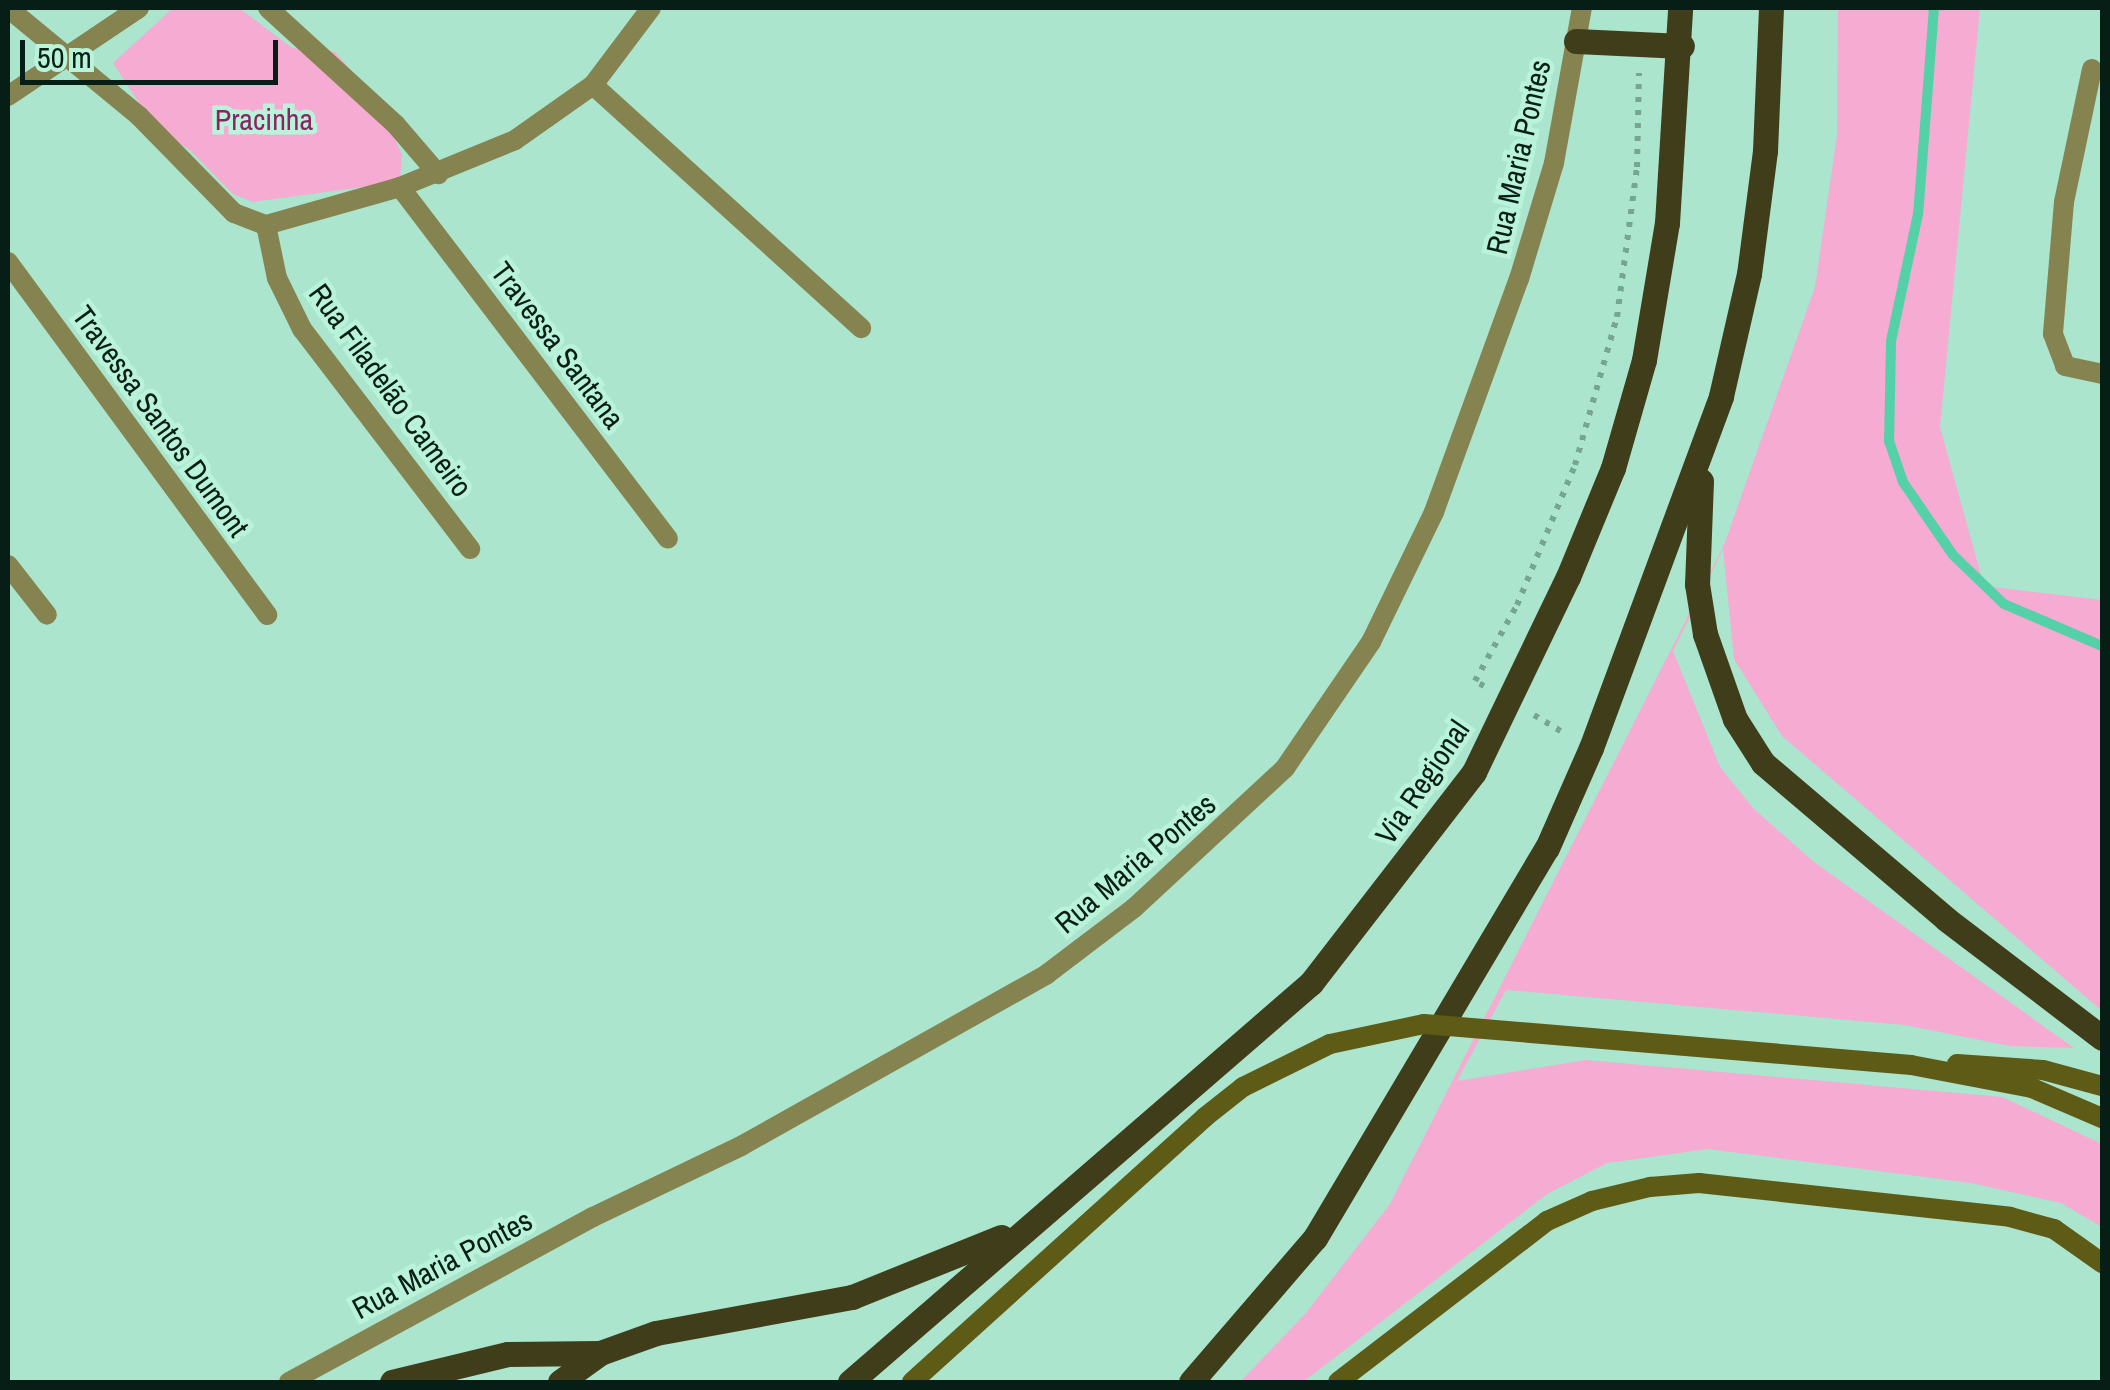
<!DOCTYPE html>
<meta charset="utf-8">
<style>
body{margin:0}
#map{position:relative;width:2110px;height:1390px;overflow:hidden;background:#abe5cd;font-family:"Archivo Narrow",sans-serif}
div>[style]{position:absolute}
[style*='--x']{left:calc(var(--x)*1px);top:calc(var(--y)*1px);width:calc(var(--w)*1px);rotate:calc(var(--a)*1deg)}
.green>*{inset:0;background:#f5abd2}
.stream>*{height:10px;margin:-5px;padding:0 5px;transform-origin:5px;border-radius:5px;background:#54d1a6}
.path>*{height:6px;margin-top:-3px;transform-origin:0;background:repeating-linear-gradient(90deg,#76a592 0 5px,transparent 0 13px)}
.minor>*{height:20px;margin:-10px;padding:0 10px;transform-origin:10px;border-radius:10px;background:#858450}
.secondary>*{height:20px;margin:-10px;padding:0 10px;transform-origin:10px;border-radius:10px;background:#5e5b17}
.primary>*{height:25px;margin:-12.5px;padding:0 12.5px;transform-origin:12.5px;border-radius:12.5px;background:#403e1a}
.secondary-bridge>*{height:20px;margin:-10px;padding:0 10px;transform-origin:10px;border-radius:10px;background:#5e5b17}
span{translate:-50% -50%;white-space:nowrap;text-align:center;line-height:1.15;-webkit-text-stroke:9px #b8f3da;paint-order:stroke}
.park-label{font-size:30px;color:#8b2464}
.street-label{font-size:30px;color:#071e16}
.frame{position:absolute;inset:0;border:10px solid #071e16;pointer-events:none}
.scale{position:absolute;left:20px;top:40px;width:258px;height:45px;box-sizing:border-box;border:5px solid #071e16;border-top:0;padding-left:12px;font-size:30px;line-height:35px;white-space:nowrap;color:#071e16;-webkit-text-stroke:8px #b8f3da;paint-order:stroke}
</style>
<div id="map">
<div class="green">
<i style="clip-path:polygon(173px 8px,239px 8px,292px 48px,335px 52px,380px 103px,402px 155px,400px 182px,253px 202px,233px 194px,190px 150px,156px 129px,113px 63px)"></i>
<i style="clip-path:polygon(1838px 8px,1980px 8px,1940px 427px,1984px 586px,2102px 600px,2102px 1011px,1782px 736px,1734px 659px,1723px 549px,1673px 651px,1720px 767px,1753px 808px,1814px 862px,2074px 1048px,2010px 1046px,1905px 1025px,1506px 990px,1457px 1081px,1586px 1060px,2002px 1097px,2102px 1144px,2102px 1227px,2061px 1203px,1971px 1183px,1708px 1149px,1607px 1163px,1547px 1194px,1303px 1382px,1240px 1382px,1306px 1313px,1390px 1204px,1724px 545px,1815px 287px,1837px 135px)"></i>
</div>
<div class="stream">
<i style="--x:1934;--y:8;--w:207;--a:94.4"></i>
<i style="--x:1918;--y:214;--w:130;--a:102"></i>
<i style="--x:1891;--y:341;--w:100;--a:91.1"></i>
<i style="--x:1889;--y:441;--w:43;--a:71.1"></i>
<i style="--x:1903;--y:482;--w:88;--a:55.6"></i>
<i style="--x:1953;--y:555;--w:71;--a:43.9"></i>
<i style="--x:2004;--y:604;--w:107;--a:23.2"></i>
</div>
<div class="path">
<i style="--x:1484;--y:686;--w:10;--a:-151"></i>
<i style="--x:1475;--y:681;--w:87;--a:-61.1"></i>
<i style="--x:1517;--y:605;--w:152;--a:-67.5"></i>
<i style="--x:1575;--y:465;--w:154;--a:-74.2"></i>
<i style="--x:1617;--y:317;--w:151;--a:-82.4"></i>
<i style="--x:1637;--y:167;--w:94;--a:-88.8"></i>
<i style="--x:1534;--y:715;--w:37;--a:31"></i>
</div>
<div class="minor">
<i style="--x:8;--y:8;--w:170;--a:39.5"></i>
<i style="--x:139;--y:116;--w:136;--a:45.6"></i>
<i style="--x:234;--y:213;--w:34;--a:21"></i>
<i style="--x:266;--y:225;--w:54;--a:78.3"></i>
<i style="--x:277;--y:278;--w:57;--a:63.9"></i>
<i style="--x:302;--y:329;--w:277;--a:52.6"></i>
<i style="--x:268;--y:8;--w:173;--a:42.4"></i>
<i style="--x:396;--y:125;--w:65;--a:49.4"></i>
<i style="--x:2092;--y:69;--w:136;--a:101.9"></i>
<i style="--x:2064;--y:202;--w:132;--a:94.8"></i>
<i style="--x:2053;--y:334;--w:34;--a:69"></i>
<i style="--x:2065;--y:366;--w:38;--a:12"></i>
<i style="--x:593;--y:85;--w:362;--a:42.2"></i>
<i style="--x:8;--y:96;--w:158;--a:-33.9"></i>
<i style="--x:400;--y:187;--w:442;--a:52.7"></i>
<i style="--x:266;--y:225;--w:139;--a:-15.8"></i>
<i style="--x:400;--y:187;--w:124;--a:-22.2"></i>
<i style="--x:515;--y:140;--w:95;--a:-35.2"></i>
<i style="--x:593;--y:85;--w:96;--a:-53"></i>
<i style="--x:8;--y:262;--w:438;--a:53.7"></i>
<i style="--x:8;--y:565;--w:63;--a:52"></i>
<i style="--x:289;--y:1382;--w:346;--a:-28.5"></i>
<i style="--x:593;--y:1217;--w:164;--a:-25.6"></i>
<i style="--x:741;--y:1146;--w:351;--a:-29.3"></i>
<i style="--x:1047;--y:974;--w:109;--a:-37.2"></i>
<i style="--x:1134;--y:908;--w:206;--a:-42.8"></i>
<i style="--x:1285;--y:768;--w:153;--a:-55.7"></i>
<i style="--x:1371;--y:642;--w:144;--a:-64.1"></i>
<i style="--x:1434;--y:512;--w:248;--a:-70"></i>
<i style="--x:1519;--y:279;--w:121;--a:-73.2"></i>
<i style="--x:1554;--y:163;--w:158;--a:-79.8"></i>
</div>
<div class="secondary">
<i style="--x:1957;--y:1064;--w:86;--a:4"></i>
<i style="--x:2043;--y:1070;--w:61;--a:15.2"></i>
<i style="--x:1911;--y:1065;--w:123;--a:10.8"></i>
<i style="--x:2032;--y:1088;--w:76;--a:23.2"></i>
<i style="--x:912;--y:1382;--w:395;--a:-42.1"></i>
<i style="--x:1338;--y:1382;--w:264;--a:-37.6"></i>
<i style="--x:1547;--y:1221;--w:49;--a:-24"></i>
<i style="--x:1592;--y:1201;--w:60;--a:-13.6"></i>
<i style="--x:1650;--y:1187;--w:49;--a:-4.7"></i>
<i style="--x:1699;--y:1183;--w:313;--a:6.2"></i>
<i style="--x:2010;--y:1217;--w:46;--a:15.3"></i>
<i style="--x:2054;--y:1229;--w:59;--a:35.3"></i>
</div>
<div class="primary">
<i style="--x:1576;--y:41;--w:106;--a:2.7"></i>
<i style="--x:1701;--y:481;--w:103;--a:92.2"></i>
<i style="--x:1697;--y:584;--w:51;--a:80.9"></i>
<i style="--x:1705;--y:634;--w:90;--a:70.6"></i>
<i style="--x:1735;--y:719;--w:52;--a:57.5"></i>
<i style="--x:1763;--y:763;--w:240;--a:40.4"></i>
<i style="--x:1946;--y:919;--w:196;--a:37.3"></i>
<i style="--x:392;--y:1382;--w:119;--a:-13.6"></i>
<i style="--x:508;--y:1354;--w:92;--a:-0.6"></i>
<i style="--x:560;--y:1382;--w:49;--a:-35.9"></i>
<i style="--x:600;--y:1353;--w:59;--a:-19.7"></i>
<i style="--x:656;--y:1333;--w:199;--a:-10.4"></i>
<i style="--x:852;--y:1297;--w:161;--a:-21.9"></i>
<i style="--x:850;--y:1382;--w:610;--a:-40.88"></i>
<i style="--x:1311;--y:983;--w:267;--a:-52.3"></i>
<i style="--x:1474;--y:772;--w:216;--a:-64.3"></i>
<i style="--x:1568;--y:577;--w:118;--a:-67.6"></i>
<i style="--x:1613;--y:468;--w:112;--a:-74"></i>
<i style="--x:1644;--y:360;--w:139;--a:-80.5"></i>
<i style="--x:1667;--y:223;--w:215;--a:-86.5"></i>
<i style="--x:1191;--y:1382;--w:190;--a:-49.3"></i>
<i style="--x:1315;--y:1238;--w:454;--a:-59.3"></i>
<i style="--x:1547;--y:848;--w:109;--a:-66.3"></i>
<i style="--x:1591;--y:748;--w:375;--a:-69.7"></i>
<i style="--x:1721;--y:396;--w:125;--a:-77.1"></i>
<i style="--x:1749;--y:274;--w:124;--a:-82.6"></i>
<i style="--x:1765;--y:151;--w:143;--a:-87.6"></i>
</div>
<div class="secondary-bridge">
<i style="--x:1205;--y:1117;--w:48;--a:-38.3"></i>
<i style="--x:1243;--y:1087;--w:97;--a:-26.3"></i>
<i style="--x:1330;--y:1044;--w:96;--a:-12"></i>
<i style="--x:1424;--y:1024;--w:489;--a:4.8"></i>
</div>
<div class="park-label">
<span style="left:264px;top:119px">Pracinha</span>
</div>
<div class="street-label">
<span style="left:1518px;top:157px;rotate:-77deg">Rua Maria Pontes</span>
<span style="left:558px;top:345px;rotate:53deg">Travessa Santana</span>
<span style="left:391px;top:390px;rotate:54deg">Rua Filadelão Cameiro</span>
<span style="left:161px;top:421px;rotate:54deg">Travessa Santos Dumont</span>
<span style="left:1422px;top:782px;rotate:-56deg">Via Regional</span>
<span style="left:1135px;top:863px;rotate:-40deg">Rua Maria Pontes</span>
<span style="left:442px;top:1264px;rotate:-28deg">Rua Maria Pontes</span>
</div>
<div class="frame"></div>
<div class="scale">50 m</div>
</div>
